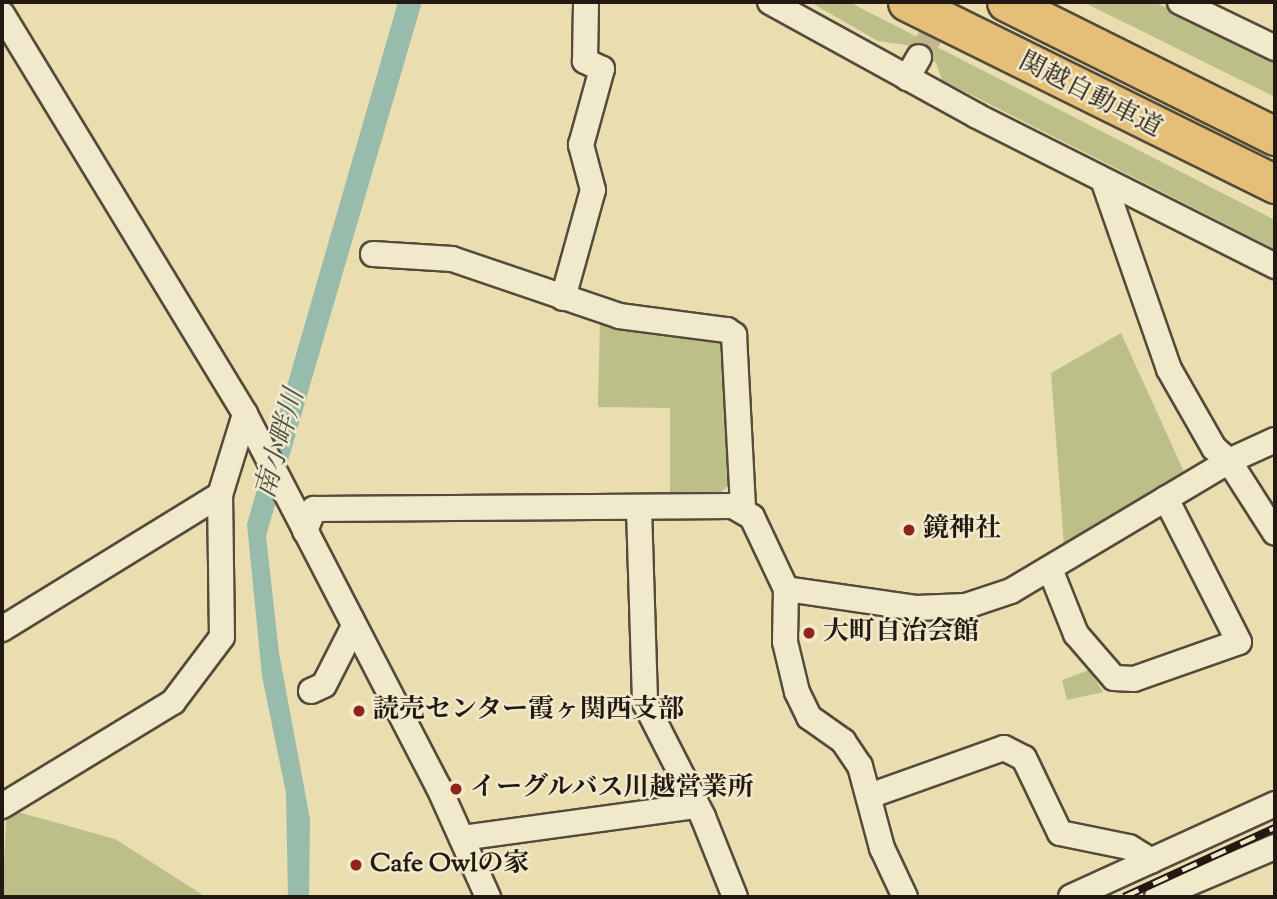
<!DOCTYPE html>
<meta charset="utf-8">
<style>
body{margin:0}
#map{position:relative;width:1277px;height:899px;overflow:hidden;background:#eaddb0;font-family:"Sorts Mill Goudy","Noto Serif JP",serif}
div>[style]{position:absolute}
[style*='--x']{left:calc(var(--x)*1px);top:calc(var(--y)*1px);width:calc(var(--w)*1px);rotate:calc(var(--a)*1deg)}
.green>*{inset:0;background:#bcbf87}
.water>*{inset:0;background:#98bcab}
.minor-tunnel>*{height:24px;margin-top:-12px;transform-origin:0;background:repeating-linear-gradient(90deg,#c2b690 0 24px,transparent 0 36px)}
.roads{filter:drop-shadow(2px 0 #544b3a) drop-shadow(-2px 0 #544b3a) drop-shadow(0 2px #544b3a) drop-shadow(0 -2px #544b3a)}
.minor>*{height:24px;margin:-12px;padding:0 12px;transform-origin:12px;border-radius:12px;background:#f1e9cc}
.highway>*{height:37px;margin:-18.5px;padding:0 18.5px;transform-origin:18.5px;border-radius:18.5px;background:#e5be78}
.rail>*{height:8px;margin-top:-4px;transform-origin:0;background:repeating-linear-gradient(90deg,#f1e9cc 0 16px,#221a12 0 32px);box-sizing:border-box;border-block:2px solid #221a12}
.dots>*{width:19px;height:19px;translate:-50% -50%;box-sizing:border-box;border:4px solid #f1e9cc;border-radius:50%}
span{translate:-50% -50%;white-space:nowrap;text-align:center;line-height:1.15;-webkit-text-stroke:5px #f1e9cc;paint-order:stroke}
.street-label{font-size:26px;color:#221a12}
.poi-label{font-size:26px;color:#221a12;font-weight:700}
.left{translate:0 -50%;text-align:left}
.water-label{font-size:28px;color:#4b5348;font-style:italic}
.frame{position:absolute;inset:0;border:4px solid #221a12;pointer-events:none}
</style>
<div id="map">
<div class="green">
<i style="clip-path:polygon(810px 2px,849px 2px,1275px 220px,1275px 249px,942px 80px,936px 63px,907px 45px,878px 41px)"></i>
<i style="clip-path:polygon(1083px 2px,1155px 2px,1275px 61px,1275px 97px)"></i>
<i style="clip-path:polygon(600px 320px,721px 341px,727px 350px,734px 480px,715px 498px,670px 500px,670px 408px,598px 407px)"></i>
<i style="clip-path:polygon(1121px 333px,1186px 476px,1064px 544px,1051px 373px)"></i>
<i style="clip-path:polygon(1089px 670px,1103px 692px,1067px 700px,1062px 680px)"></i>
<i style="clip-path:polygon(7px 809px,115px 839px,206px 897px,2px 897px)"></i>
</div>
<div class="water">
<i style="clip-path:polygon(398px 2px,422px 2px,266px 536px,279px 653px,310px 819px,309px 897px,288px 897px,286px 793px,262px 676px,247px 524px)"></i>
</div>
<div class="minor-tunnel">
<i style="--x:919;--y:57;--w:63;--a:-61.4"></i>
</div>
<div class="roads">
<div class="minor">
<i style="--x:770;--y:2;--w:236;--a:28.8"></i>
<i style="--x:977;--y:116;--w:334;--a:26.7"></i>
<i style="--x:1180;--y:2;--w:106;--a:25.8"></i>
<i style="--x:2;--y:14;--w:468;--a:58.7"></i>
<i style="--x:245;--y:414;--w:421;--a:62.6"></i>
<i style="--x:439;--y:788;--w:120;--a:65.8"></i>
<i style="--x:907;--y:78;--w:24;--a:-60"></i>
<i style="--x:373;--y:254;--w:79;--a:3.6"></i>
<i style="--x:452;--y:259;--w:176;--a:18.8"></i>
<i style="--x:619;--y:316;--w:109;--a:7.4"></i>
<i style="--x:727;--y:330;--w:9;--a:36"></i>
<i style="--x:734;--y:335;--w:173;--a:87"></i>
<i style="--x:563;--y:298;--w:112;--a:-74.5"></i>
<i style="--x:593;--y:190;--w:47;--a:-104.9"></i>
<i style="--x:581;--y:145;--w:79;--a:-74.6"></i>
<i style="--x:602;--y:69;--w:19;--a:-155"></i>
<i style="--x:585;--y:61;--w:59;--a:-89"></i>
<i style="--x:1275;--y:440;--w:51;--a:155.5"></i>
<i style="--x:1229;--y:461;--w:85;--a:57.4"></i>
<i style="--x:639;--y:509;--w:194;--a:88.2"></i>
<i style="--x:645;--y:703;--w:128;--a:63"></i>
<i style="--x:703;--y:817;--w:86;--a:68.2"></i>
<i style="--x:305;--y:531;--w:24;--a:-68"></i>
<i style="--x:314;--y:509;--w:419;--a:-0.4"></i>
<i style="--x:733;--y:506;--w:22;--a:30"></i>
<i style="--x:752;--y:517;--w:80;--a:64.7"></i>
<i style="--x:786;--y:589;--w:131;--a:8.3"></i>
<i style="--x:916;--y:608;--w:50;--a:-2.3"></i>
<i style="--x:966;--y:606;--w:47;--a:-18.4"></i>
<i style="--x:1011;--y:591;--w:254;--a:-30.8"></i>
<i style="--x:1229;--y:461;--w:20;--a:-139"></i>
<i style="--x:1214;--y:448;--w:91;--a:-119.7"></i>
<i style="--x:1169;--y:369;--w:198;--a:-109.2"></i>
<i style="--x:1050;--y:569;--w:70;--a:68.2"></i>
<i style="--x:1076;--y:634;--w:58;--a:49.2"></i>
<i style="--x:1114;--y:678;--w:20;--a:3"></i>
<i style="--x:1134;--y:679;--w:111;--a:-19.4"></i>
<i style="--x:1239;--y:642;--w:161;--a:-117"></i>
<i style="--x:786;--y:589;--w:53;--a:91.1"></i>
<i style="--x:785;--y:642;--w:51;--a:76.5"></i>
<i style="--x:797;--y:692;--w:28;--a:64"></i>
<i style="--x:809;--y:717;--w:42;--a:35.2"></i>
<i style="--x:843;--y:741;--w:30;--a:56"></i>
<i style="--x:860;--y:766;--w:85;--a:75"></i>
<i style="--x:882;--y:848;--w:54;--a:64.9"></i>
<i style="--x:2;--y:629;--w:256;--a:-31.6"></i>
<i style="--x:311;--y:691;--w:14;--a:-25"></i>
<i style="--x:324;--y:685;--w:66;--a:-63"></i>
<i style="--x:872;--y:795;--w:140;--a:-19.6"></i>
<i style="--x:1004;--y:748;--w:22;--a:27"></i>
<i style="--x:1024;--y:758;--w:83;--a:64.4"></i>
<i style="--x:1060;--y:833;--w:70;--a:11.5"></i>
<i style="--x:1129;--y:847;--w:26;--a:32"></i>
<i style="--x:2;--y:806;--w:200;--a:-31.3"></i>
<i style="--x:173;--y:702;--w:81;--a:-53"></i>
<i style="--x:222;--y:637;--w:142;--a:-90.8"></i>
<i style="--x:220;--y:495;--w:85;--a:-72.8"></i>
<i style="--x:462;--y:838;--w:236;--a:-7.8"></i>
<i style="--x:1071;--y:897;--w:224;--a:-24.5"></i>
<i style="--x:1157;--y:897;--w:128;--a:-23"></i>
</div>
<div class="highway">
<i style="--x:907;--y:2;--w:411;--a:26.3"></i>
<i style="--x:1006;--y:2;--w:301;--a:26.5"></i>
</div>
</div>
<div class="rail">
<i style="--x:1124;--y:897;--w:166;--a:-24.6"></i>
</div>
<div class="dots">
<i style="left:909px;top:530px;background:#8f2418"></i>
<i style="left:809px;top:633px;background:#8f2418"></i>
<i style="left:359px;top:711px;background:#8f2418"></i>
<i style="left:456px;top:789px;background:#8f2418"></i>
<i style="left:356px;top:865px;background:#8f2418"></i>
</div>
<div class="street-label">
<span style="left:1090px;top:96px;rotate:27deg">関越自動車道</span>
</div>
<div class="poi-label">
<span class="left" style="left:923px;top:530px">鏡神社</span>
<span class="left" style="left:823px;top:633px">大町自治会館</span>
<span class="left" style="left:373px;top:711px">読売センター霞ヶ関西支部</span>
<span class="left" style="left:470px;top:789px">イーグルバス川越営業所</span>
<span class="left" style="left:370px;top:865px">Cafe Owlの家</span>
</div>
<div class="water-label">
<span style="left:281px;top:444px;rotate:-74deg">南小畔川</span>
</div>
<div class="frame"></div>
</div>
